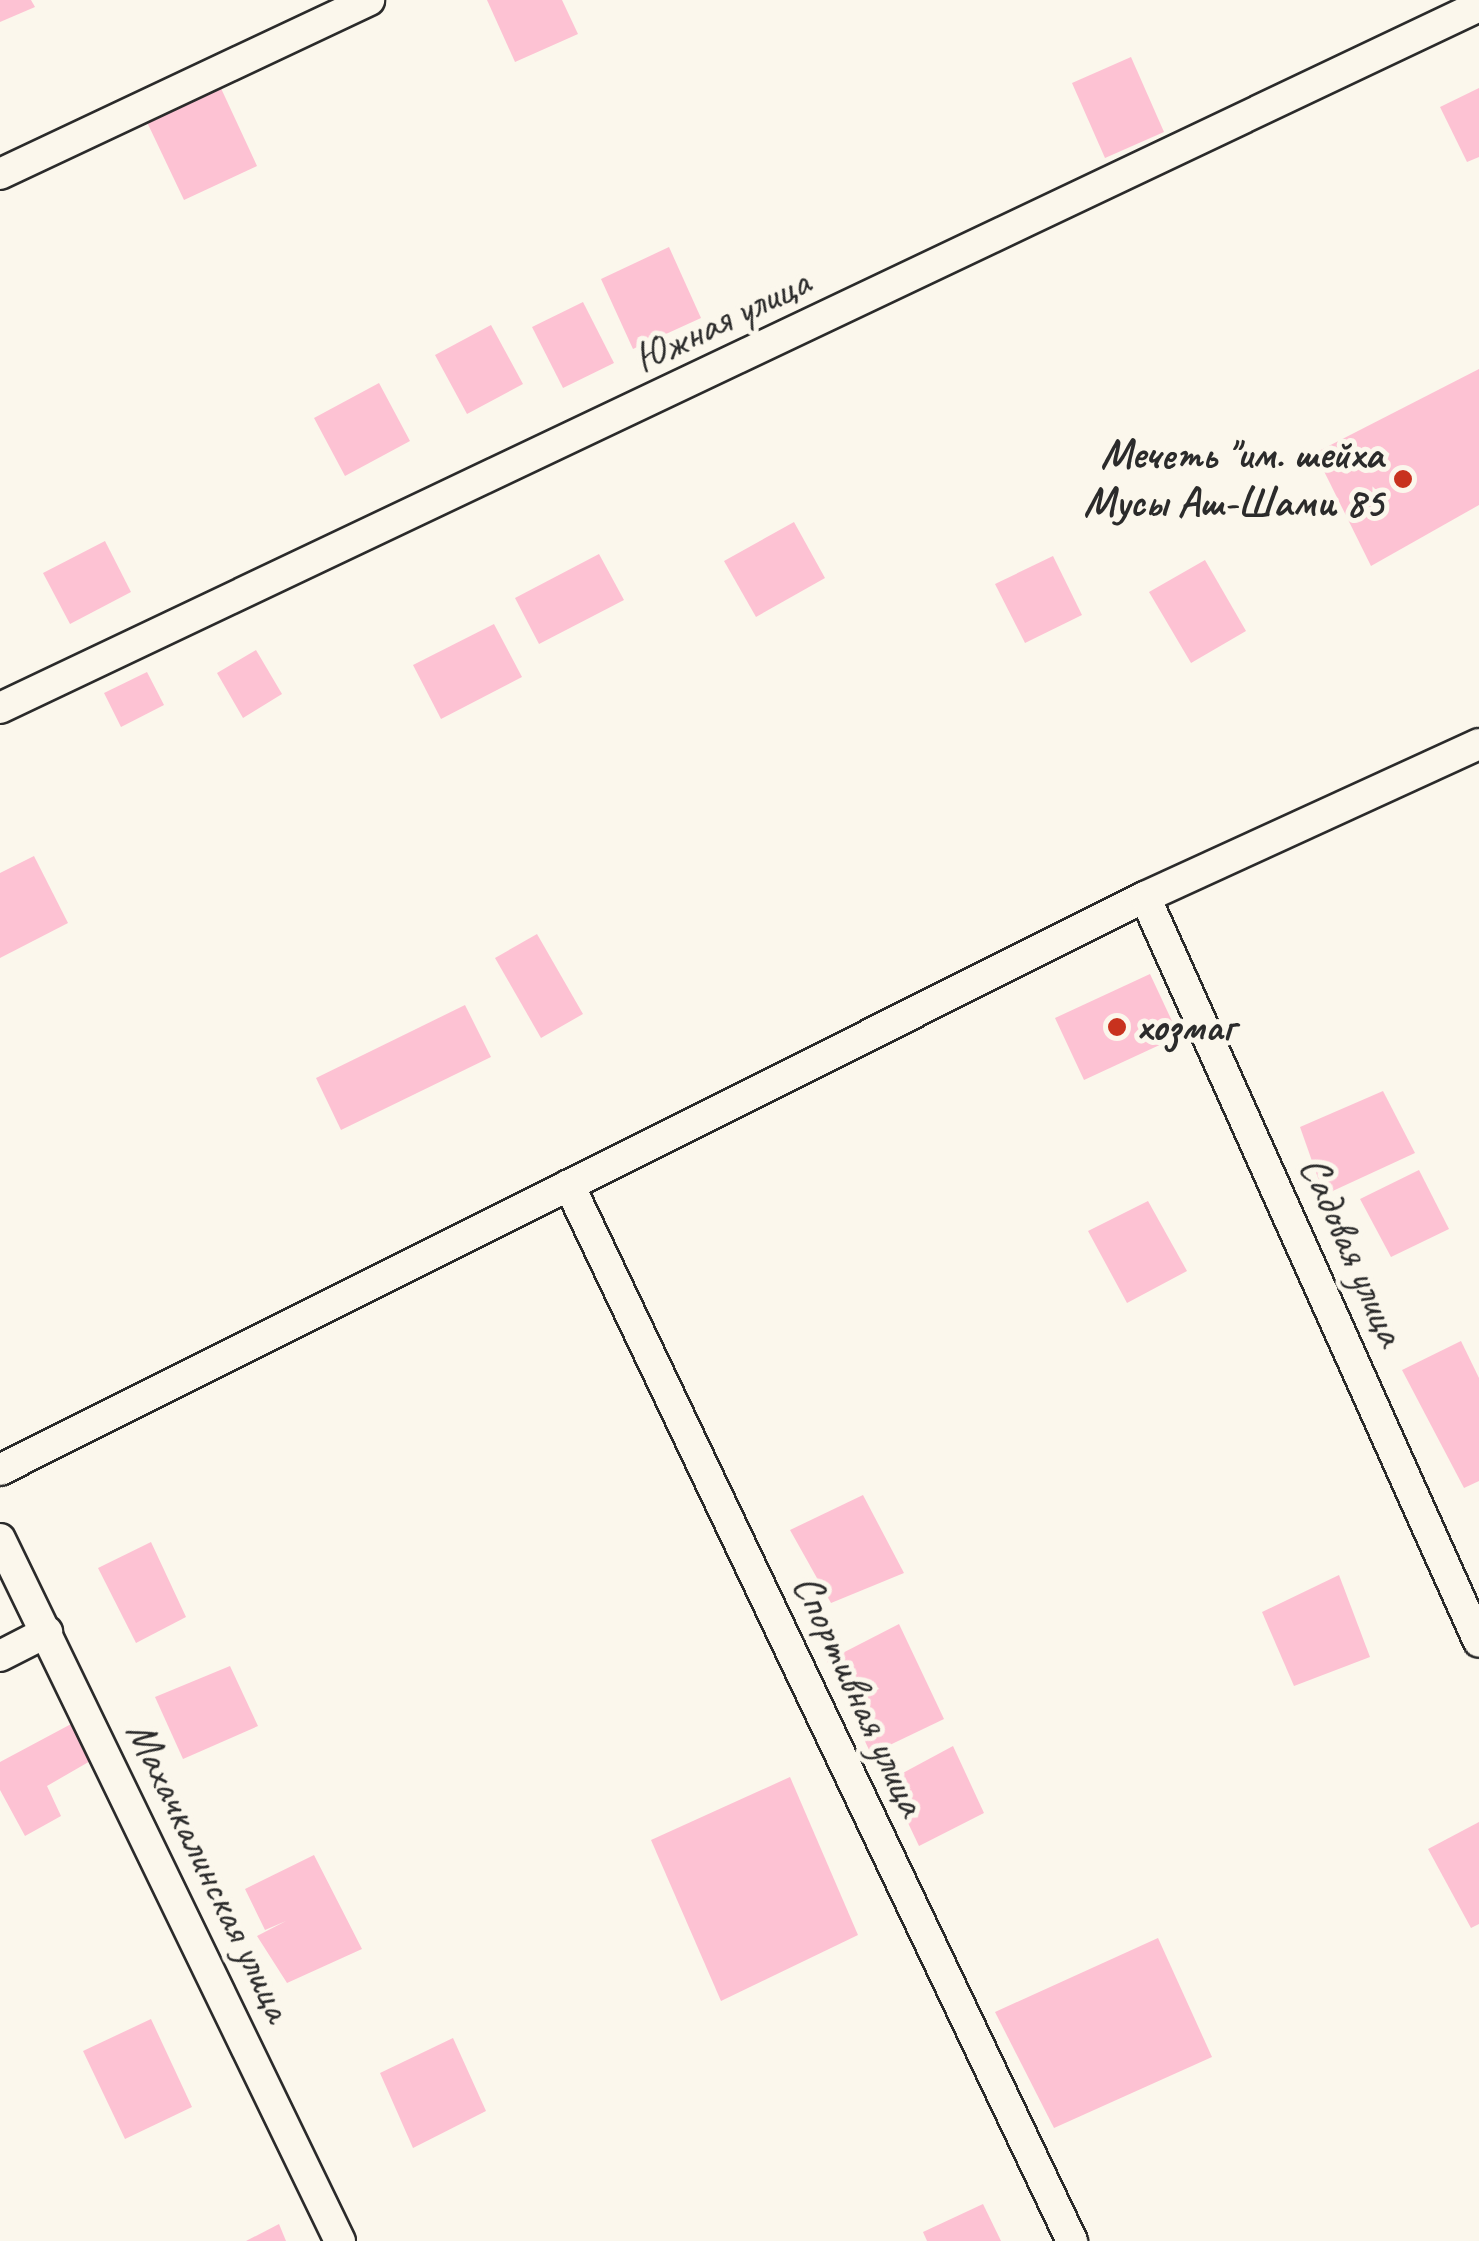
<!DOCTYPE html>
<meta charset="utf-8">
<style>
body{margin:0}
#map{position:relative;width:1479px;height:2241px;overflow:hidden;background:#fbf7ec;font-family:Caveat,sans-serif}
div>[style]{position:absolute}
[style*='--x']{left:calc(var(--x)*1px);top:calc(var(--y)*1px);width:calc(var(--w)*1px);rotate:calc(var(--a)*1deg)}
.building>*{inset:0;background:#fdc2d3}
.roads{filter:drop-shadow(2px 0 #2b2b2b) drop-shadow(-2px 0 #2b2b2b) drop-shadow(0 2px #2b2b2b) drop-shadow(0 -2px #2b2b2b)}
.street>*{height:30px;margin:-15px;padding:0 15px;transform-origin:15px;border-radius:15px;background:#fbf7ec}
.dots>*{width:28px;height:28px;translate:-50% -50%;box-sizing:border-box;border:5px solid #fbf7ec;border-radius:50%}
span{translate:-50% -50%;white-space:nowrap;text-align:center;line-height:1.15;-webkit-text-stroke:10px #fbf7ec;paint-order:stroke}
.street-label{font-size:42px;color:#2b2b2b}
.poi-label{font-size:42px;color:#2b2b2b;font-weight:700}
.right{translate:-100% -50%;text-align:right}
.left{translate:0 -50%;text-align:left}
</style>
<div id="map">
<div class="building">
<i style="clip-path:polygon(0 0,31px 0,35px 7px,0 22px)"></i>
<i style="clip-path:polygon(487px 0,562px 0,578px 34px,515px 62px)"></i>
<i style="clip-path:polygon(1131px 57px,1164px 132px,1105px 158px,1072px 83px)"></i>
<i style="clip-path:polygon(219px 84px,257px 166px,184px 200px,145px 118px)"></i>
<i style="clip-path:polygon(1479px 88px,1479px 157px,1467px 162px,1440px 107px)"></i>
<i style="clip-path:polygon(669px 247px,701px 318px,633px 349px,601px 279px)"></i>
<i style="clip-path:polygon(583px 302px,614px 363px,563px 388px,532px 327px)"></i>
<i style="clip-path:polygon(491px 325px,523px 384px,467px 414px,435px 355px)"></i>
<i style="clip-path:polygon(1479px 369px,1479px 505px,1371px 566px,1315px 453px)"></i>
<i style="clip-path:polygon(379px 383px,410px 441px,345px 476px,314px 418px)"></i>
<i style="clip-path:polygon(794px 522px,825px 578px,756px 617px,724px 561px)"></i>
<i style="clip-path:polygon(105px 541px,131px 592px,70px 624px,43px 573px)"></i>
<i style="clip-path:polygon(599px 554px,624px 600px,539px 644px,515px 598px)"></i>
<i style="clip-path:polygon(1053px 556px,1082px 615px,1025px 643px,995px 584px)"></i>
<i style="clip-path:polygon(1205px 560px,1246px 631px,1191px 663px,1149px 592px)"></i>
<i style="clip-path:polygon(494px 624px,522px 677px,441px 719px,413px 665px)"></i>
<i style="clip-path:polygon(256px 650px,282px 694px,243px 718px,217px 673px)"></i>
<i style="clip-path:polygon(147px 672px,164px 705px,121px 727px,104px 693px)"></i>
<i style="clip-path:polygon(34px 856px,68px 923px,0 958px,0 873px)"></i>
<i style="clip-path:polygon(537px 934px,583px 1014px,541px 1038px,495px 958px)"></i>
<i style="clip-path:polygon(1150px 974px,1179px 1036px,1084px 1080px,1055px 1018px)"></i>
<i style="clip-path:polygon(465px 1005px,491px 1057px,341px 1130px,316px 1078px)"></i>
<i style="clip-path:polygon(1383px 1091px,1415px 1153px,1324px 1195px,1300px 1127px)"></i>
<i style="clip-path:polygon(1419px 1170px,1449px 1229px,1391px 1257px,1360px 1199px)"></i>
<i style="clip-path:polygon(1148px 1201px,1187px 1271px,1127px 1303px,1088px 1231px)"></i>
<i style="clip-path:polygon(1461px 1341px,1479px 1378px,1479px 1481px,1464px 1488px,1402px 1370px)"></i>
<i style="clip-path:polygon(863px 1495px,904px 1573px,831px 1603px,790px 1530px)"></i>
<i style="clip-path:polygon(151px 1542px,186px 1617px,136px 1643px,98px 1568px)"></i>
<i style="clip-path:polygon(1339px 1575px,1370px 1657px,1294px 1686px,1262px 1612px)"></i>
<i style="clip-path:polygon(899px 1624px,944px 1719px,871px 1754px,827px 1661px)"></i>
<i style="clip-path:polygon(230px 1666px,258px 1726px,183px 1759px,155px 1697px)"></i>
<i style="clip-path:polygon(73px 1723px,92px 1760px,47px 1786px,61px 1816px,25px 1836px,0 1790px,0 1762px)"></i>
<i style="clip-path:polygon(953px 1746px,984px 1813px,919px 1846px,888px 1781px)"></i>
<i style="clip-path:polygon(790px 1777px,858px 1935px,721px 2001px,651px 1840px)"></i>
<i style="clip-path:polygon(1479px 1822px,1479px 1924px,1471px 1928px,1428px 1849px)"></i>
<i style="clip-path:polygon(314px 1855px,362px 1949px,287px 1983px,257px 1936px,286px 1921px,265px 1930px,245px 1889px)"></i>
<i style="clip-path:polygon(1158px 1938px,1212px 2057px,1054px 2128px,995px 2012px)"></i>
<i style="clip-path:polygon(151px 2019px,192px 2107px,125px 2139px,83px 2051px)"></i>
<i style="clip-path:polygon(453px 2038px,486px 2111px,413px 2148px,380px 2073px)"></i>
<i style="clip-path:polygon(983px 2204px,1001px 2241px,927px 2241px,923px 2232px)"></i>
<i style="clip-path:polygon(279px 2224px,286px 2241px,246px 2241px)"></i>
</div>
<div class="roads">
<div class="street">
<i style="--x:0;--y:174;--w:408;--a:-25.2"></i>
<i style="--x:0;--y:708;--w:1637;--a:-25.39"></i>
<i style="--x:1145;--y:897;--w:816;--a:65.85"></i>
<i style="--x:569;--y:1185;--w:1170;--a:64.53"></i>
<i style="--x:0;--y:1470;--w:1280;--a:-26.59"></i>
<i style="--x:1145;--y:897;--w:367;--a:-24.6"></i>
<i style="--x:0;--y:1539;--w:780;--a:64.16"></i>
<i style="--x:0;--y:1656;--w:53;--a:-27.1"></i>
</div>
</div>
<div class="dots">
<i style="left:1403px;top:479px;background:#c8321e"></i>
<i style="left:1117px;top:1027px;background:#c8321e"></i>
</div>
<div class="street-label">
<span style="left:722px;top:321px;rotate:-26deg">Южная улица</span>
<span style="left:1352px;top:1251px;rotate:66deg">Садовая улица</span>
<span style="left:859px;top:1695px;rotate:65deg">Спортивная улица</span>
<span style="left:209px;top:1871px;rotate:64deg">Махачкалинская улица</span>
</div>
<div class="poi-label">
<span class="right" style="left:1383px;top:479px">Мечеть "им. шейха<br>Мусы Аш-Шами 85</span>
<span class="left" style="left:1137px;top:1027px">хозмаг</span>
</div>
</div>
